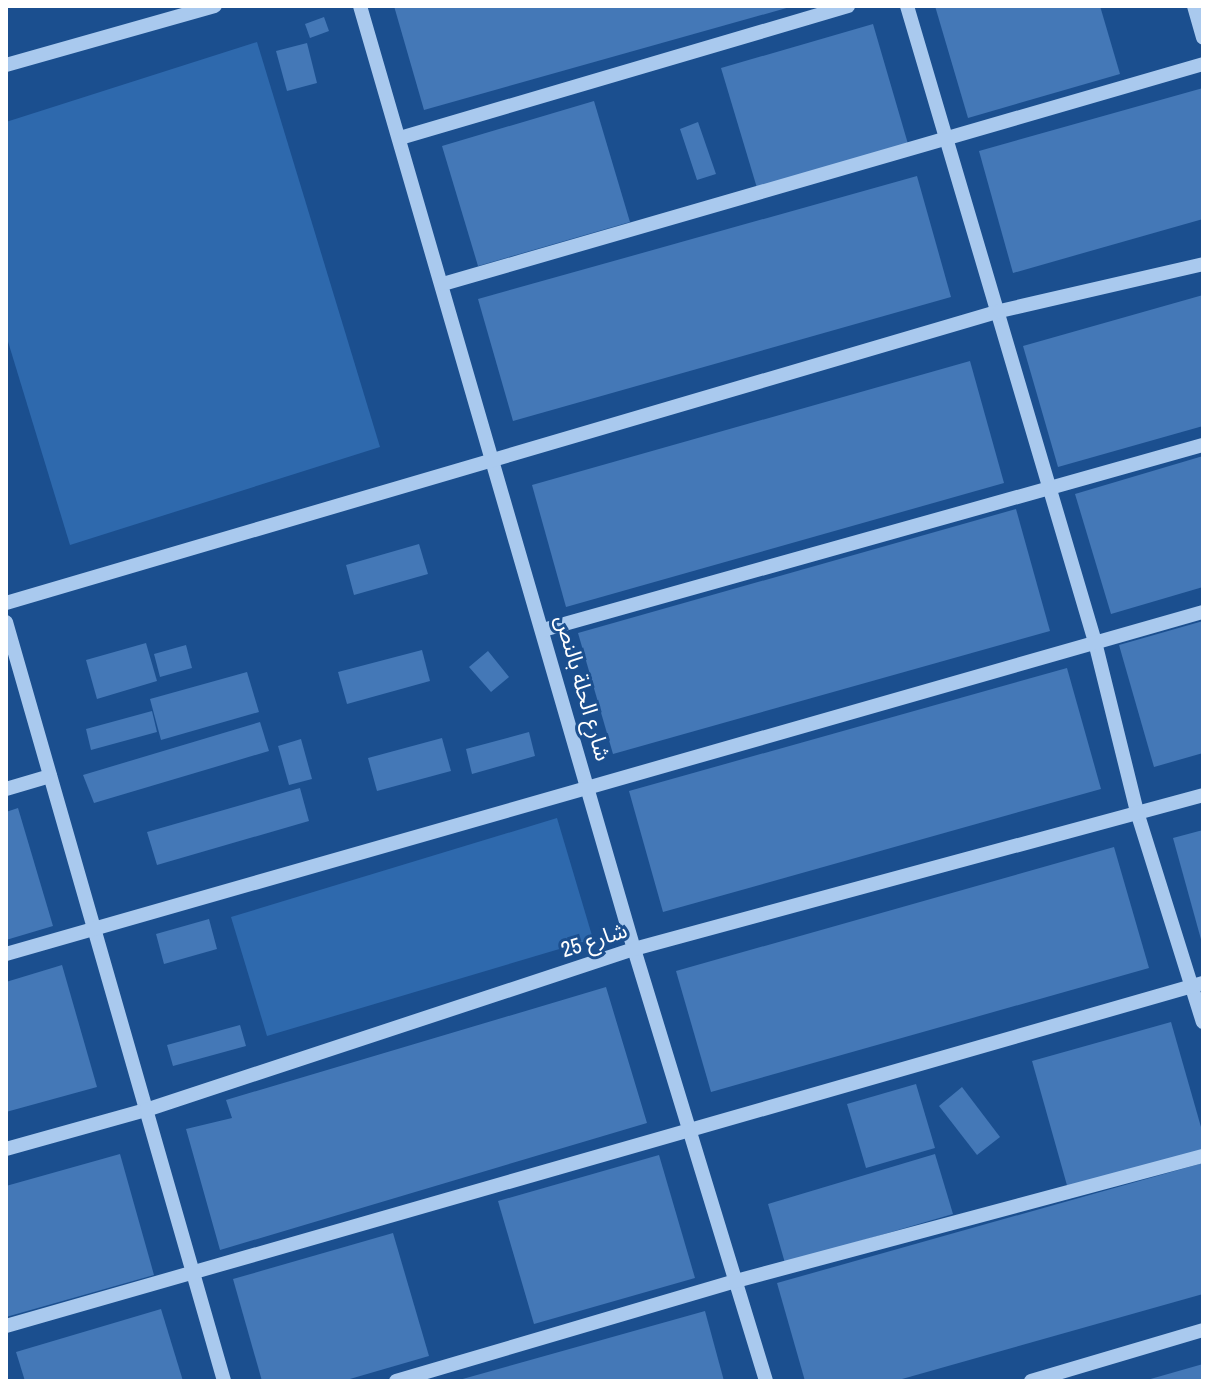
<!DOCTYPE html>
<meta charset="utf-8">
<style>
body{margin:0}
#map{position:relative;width:1209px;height:1387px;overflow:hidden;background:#1b4f8f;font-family:"Archivo Narrow","Noto Sans Arabic",sans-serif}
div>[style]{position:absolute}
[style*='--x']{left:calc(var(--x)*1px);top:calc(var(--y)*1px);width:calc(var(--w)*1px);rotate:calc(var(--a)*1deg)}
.green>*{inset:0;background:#2e69ad}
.building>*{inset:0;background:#4478b7}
.minor>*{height:14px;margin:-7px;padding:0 7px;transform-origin:7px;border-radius:7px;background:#a9c9ee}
span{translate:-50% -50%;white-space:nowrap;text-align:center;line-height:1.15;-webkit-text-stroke:6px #1b4f8f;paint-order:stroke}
.street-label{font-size:22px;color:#fff}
.frame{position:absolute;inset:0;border:8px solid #fff;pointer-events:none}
</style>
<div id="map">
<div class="green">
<i style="clip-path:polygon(257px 42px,380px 447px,70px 545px,6px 335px,6px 122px)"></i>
<i style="clip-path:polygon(557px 818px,593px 939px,267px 1036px,231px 917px)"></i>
</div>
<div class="building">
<i style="clip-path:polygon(394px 6px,790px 6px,790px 7px,424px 110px)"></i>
<i style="clip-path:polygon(935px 6px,1100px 6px,1120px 74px,968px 118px)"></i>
<i style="clip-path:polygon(324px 17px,329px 31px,310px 38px,305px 24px)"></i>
<i style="clip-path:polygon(873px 24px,908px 144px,757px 188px,721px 68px)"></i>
<i style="clip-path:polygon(307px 43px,317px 83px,287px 91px,276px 51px)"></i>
<i style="clip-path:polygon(1203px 88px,1203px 219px,1013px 273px,979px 151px)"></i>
<i style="clip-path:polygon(594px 101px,630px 222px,478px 266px,442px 146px)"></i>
<i style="clip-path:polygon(698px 122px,716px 174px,697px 180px,680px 129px)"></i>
<i style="clip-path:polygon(917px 176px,951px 297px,513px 421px,478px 299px)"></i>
<i style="clip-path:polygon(1203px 295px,1203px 426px,1058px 467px,1023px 346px)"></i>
<i style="clip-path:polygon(970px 361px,1004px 483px,566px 607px,532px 485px)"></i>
<i style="clip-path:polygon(1203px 456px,1203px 587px,1111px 614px,1075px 494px)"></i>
<i style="clip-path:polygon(1016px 509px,1050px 631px,613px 754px,578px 633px)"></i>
<i style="clip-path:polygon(419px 544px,428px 574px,354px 595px,346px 565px)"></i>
<i style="clip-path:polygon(1203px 621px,1203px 753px,1154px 767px,1119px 645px)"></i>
<i style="clip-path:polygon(146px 643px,157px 681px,97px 699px,86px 660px)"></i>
<i style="clip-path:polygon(186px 645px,192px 668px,160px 677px,154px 654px)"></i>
<i style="clip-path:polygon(422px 650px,430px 681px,347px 704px,338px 672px)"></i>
<i style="clip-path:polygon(488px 651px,509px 677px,491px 692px,469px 667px)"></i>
<i style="clip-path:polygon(1067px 668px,1101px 789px,663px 912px,629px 791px)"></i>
<i style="clip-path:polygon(247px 672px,259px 712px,161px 740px,150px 699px)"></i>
<i style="clip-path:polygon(152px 711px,157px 732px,91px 750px,86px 729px)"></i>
<i style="clip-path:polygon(260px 722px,269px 751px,94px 803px,83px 775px)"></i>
<i style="clip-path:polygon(529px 732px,535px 756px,472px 774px,466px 749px)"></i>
<i style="clip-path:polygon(442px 738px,451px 771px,377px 791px,368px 758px)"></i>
<i style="clip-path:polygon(301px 739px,312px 779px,289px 785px,278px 746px)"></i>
<i style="clip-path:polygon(300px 788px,309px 821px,157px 865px,147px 832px)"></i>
<i style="clip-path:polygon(18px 808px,53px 926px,6px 940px,6px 812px)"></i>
<i style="clip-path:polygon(1203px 830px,1203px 943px,1202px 943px,1173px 838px)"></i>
<i style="clip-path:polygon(1114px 847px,1149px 968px,711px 1092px,676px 971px)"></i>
<i style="clip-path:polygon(209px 919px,217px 949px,164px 964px,156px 934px)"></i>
<i style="clip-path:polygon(62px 965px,97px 1087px,6px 1112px,6px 982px)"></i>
<i style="clip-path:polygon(606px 987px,647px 1123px,220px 1250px,186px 1129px,232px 1118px,226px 1100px)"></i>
<i style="clip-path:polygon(1171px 1022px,1203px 1134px,1203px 1151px,1068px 1189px,1032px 1061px)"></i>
<i style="clip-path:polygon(240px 1025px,246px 1046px,173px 1066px,167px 1045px)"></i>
<i style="clip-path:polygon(916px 1084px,935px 1148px,866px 1168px,847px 1104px)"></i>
<i style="clip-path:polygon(962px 1087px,1000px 1137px,977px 1155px,939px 1106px)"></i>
<i style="clip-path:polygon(120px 1154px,154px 1275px,6px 1317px,6px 1186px)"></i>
<i style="clip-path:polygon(935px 1154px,953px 1214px,785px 1263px,768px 1204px)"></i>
<i style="clip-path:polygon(659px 1155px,695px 1278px,534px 1324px,498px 1201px)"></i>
<i style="clip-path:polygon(1203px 1163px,1203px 1294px,895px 1381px,805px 1381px,777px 1283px)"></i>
<i style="clip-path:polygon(393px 1233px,429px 1356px,343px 1381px,262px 1381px,233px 1279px)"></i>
<i style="clip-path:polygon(161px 1309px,183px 1381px,25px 1381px,16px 1352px)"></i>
<i style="clip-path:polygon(705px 1311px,724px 1381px,459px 1381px,459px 1380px)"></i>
<i style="clip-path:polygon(1203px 1364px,1203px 1381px,1147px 1381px,1147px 1380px)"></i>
</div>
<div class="minor">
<i style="--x:360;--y:6;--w:982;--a:73.8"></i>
<i style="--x:634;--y:949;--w:452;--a:73"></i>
<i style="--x:907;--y:6;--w:663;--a:73.53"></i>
<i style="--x:1095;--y:642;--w:175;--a:76.1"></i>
<i style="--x:1137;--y:812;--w:220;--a:72.6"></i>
<i style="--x:1194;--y:6;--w:33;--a:74"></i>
<i style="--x:6;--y:65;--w:217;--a:-15.8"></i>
<i style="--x:400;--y:138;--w:467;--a:-16.4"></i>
<i style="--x:443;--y:284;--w:791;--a:-16.14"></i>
<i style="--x:6;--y:603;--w:1036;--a:-16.37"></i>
<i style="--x:1000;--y:311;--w:208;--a:-13"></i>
<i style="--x:6;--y:622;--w:790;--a:73.97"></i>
<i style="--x:543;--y:630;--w:685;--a:-15.66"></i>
<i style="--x:6;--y:789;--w:46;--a:-16.5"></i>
<i style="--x:6;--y:954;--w:1245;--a:-15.95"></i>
<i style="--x:6;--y:1149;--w:145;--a:-15.6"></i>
<i style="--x:146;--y:1110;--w:514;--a:-18.26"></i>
<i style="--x:634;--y:949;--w:589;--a:-15.14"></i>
<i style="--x:6;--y:1326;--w:1245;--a:-15.99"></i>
<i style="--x:396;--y:1381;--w:354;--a:-16.4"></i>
<i style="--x:736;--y:1281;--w:483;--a:-15"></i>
<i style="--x:1031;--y:1381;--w:179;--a:-16.5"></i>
</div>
<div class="street-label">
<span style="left:583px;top:688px;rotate:74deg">شارع الحلة بالنص</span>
<span style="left:594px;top:940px;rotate:-18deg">شارع 25</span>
</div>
<div class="frame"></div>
</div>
